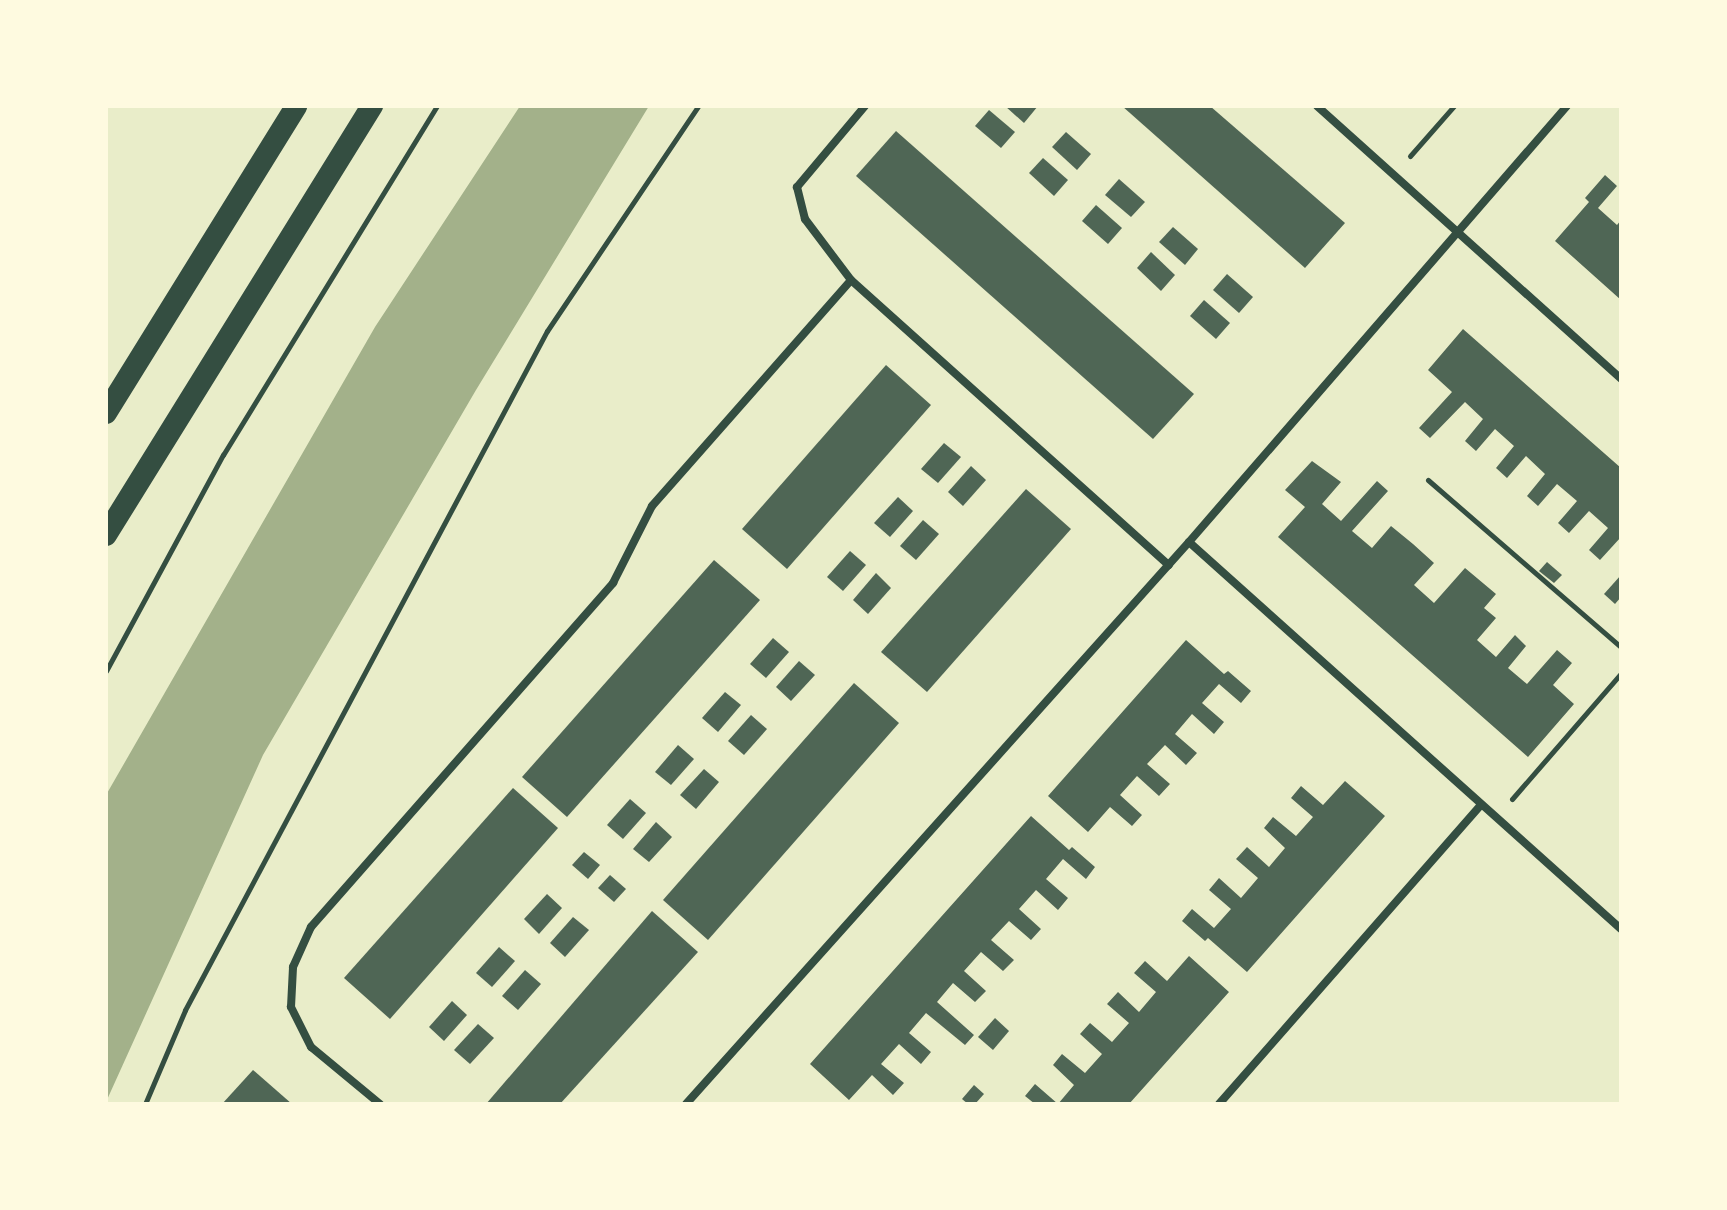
<!DOCTYPE html>
<style>
body{margin:0}
#map{position:relative;width:1727px;height:1210px;overflow:hidden;background:#e9edc9;font-family:"Source Serif 4",serif}
div>[style]{position:absolute}
[style*='--x']{left:calc(var(--x)*1px);top:calc(var(--y)*1px);width:calc(var(--w)*1px);rotate:calc(var(--a)*1deg)}
.water>*{inset:0;background:#a3b18a}
.building>*{inset:0;background:#4f6655}
.path>*{height:5px;margin:-2.5px;padding:0 2.5px;transform-origin:2.5px;border-radius:2.5px;background:#344e41}
.minor>*{height:8px;margin:-4px;padding:0 4px;transform-origin:4px;border-radius:4px;background:#344e41}
.trunk>*{height:22px;margin:-11px;padding:0 11px;transform-origin:11px;border-radius:11px;background:#344e41}
span{translate:-50% -50%;white-space:nowrap;text-align:center;line-height:1.15;-webkit-text-stroke:6px #fefae0;paint-order:stroke}
.frame{position:absolute;inset:0;border:108px solid #fefae0;pointer-events:none}
</style>
<div id="map">
<div class="water">
<i style="clip-path:polygon(520px 106px,649px 106px,476px 390px,263px 755px,106px 1102px,106px 795px,375px 327px)"></i>
</div>
<div class="building">
<i style="clip-path:polygon(1005px 106px,1038px 106px,1024px 123px)"></i>
<i style="clip-path:polygon(1122px 106px,1210px 106px,1345px 223px,1305px 268px)"></i>
<i style="clip-path:polygon(989px 110px,1015px 132px,1001px 148px,975px 126px)"></i>
<i style="clip-path:polygon(896px 131px,1194px 394px,1153px 439px,856px 176px)"></i>
<i style="clip-path:polygon(1066px 132px,1091px 154px,1077px 170px,1052px 147px)"></i>
<i style="clip-path:polygon(1043px 158px,1068px 180px,1054px 196px,1029px 173px)"></i>
<i style="clip-path:polygon(1605px 175px,1617px 186px,1598px 208px,1617px 225px,1621px 220px,1621px 300px,1555px 241px,1589px 202px,1585px 198px)"></i>
<i style="clip-path:polygon(1119px 179px,1145px 202px,1131px 217px,1105px 195px)"></i>
<i style="clip-path:polygon(1096px 205px,1122px 228px,1108px 244px,1082px 221px)"></i>
<i style="clip-path:polygon(1173px 227px,1198px 249px,1185px 265px,1159px 242px)"></i>
<i style="clip-path:polygon(1151px 252px,1175px 275px,1161px 291px,1137px 268px)"></i>
<i style="clip-path:polygon(1227px 274px,1253px 297px,1239px 313px,1213px 290px)"></i>
<i style="clip-path:polygon(1204px 300px,1230px 323px,1216px 339px,1190px 316px)"></i>
<i style="clip-path:polygon(1463px 329px,1621px 468px,1621px 537px,1600px 560px,1589px 550px,1608px 528px,1589px 511px,1569px 533px,1558px 523px,1577px 501px,1557px 484px,1538px 506px,1527px 496px,1545px 474px,1526px 456px,1507px 478px,1496px 468px,1514px 446px,1495px 429px,1476px 451px,1465px 441px,1483px 419px,1465px 402px,1430px 438px,1419px 428px,1452px 392px,1428px 370px)"></i>
<i style="clip-path:polygon(886px 365px,931px 405px,787px 569px,742px 529px)"></i>
<i style="clip-path:polygon(944px 443px,961px 457px,938px 483px,921px 469px)"></i>
<i style="clip-path:polygon(1312px 461px,1341px 482px,1322px 504px,1341px 521px,1377px 481px,1388px 491px,1352px 531px,1372px 548px,1391px 526px,1413px 544px,1434px 563px,1414px 585px,1434px 603px,1465px 568px,1496px 594px,1484px 608px,1496px 618px,1477px 640px,1496px 657px,1515px 635px,1526px 646px,1508px 668px,1527px 684px,1557px 650px,1572px 663px,1553px 685px,1574px 704px,1528px 757px,1278px 537px,1305px 507px,1285px 490px)"></i>
<i style="clip-path:polygon(971px 466px,986px 480px,963px 506px,948px 492px)"></i>
<i style="clip-path:polygon(1026px 489px,1071px 529px,927px 692px,881px 652px)"></i>
<i style="clip-path:polygon(898px 497px,913px 511px,890px 537px,874px 523px)"></i>
<i style="clip-path:polygon(923px 520px,939px 534px,916px 560px,900px 546px)"></i>
<i style="clip-path:polygon(850px 551px,866px 565px,843px 591px,827px 577px)"></i>
<i style="clip-path:polygon(714px 560px,760px 600px,567px 817px,522px 777px)"></i>
<i style="clip-path:polygon(1547px 562px,1562px 575px,1554px 583px,1539px 571px)"></i>
<i style="clip-path:polygon(876px 573px,891px 588px,868px 614px,853px 600px)"></i>
<i style="clip-path:polygon(1621px 575px,1621px 597px,1615px 604px,1604px 594px)"></i>
<i style="clip-path:polygon(773px 638px,789px 652px,766px 678px,750px 664px)"></i>
<i style="clip-path:polygon(1186px 640px,1224px 674px,1228px 671px,1251px 691px,1241px 703px,1219px 684px,1202px 703px,1224px 722px,1214px 734px,1192px 714px,1175px 734px,1197px 753px,1186px 765px,1165px 745px,1147px 764px,1170px 784px,1159px 796px,1137px 776px,1120px 795px,1142px 815px,1132px 826px,1110px 807px,1088px 832px,1048px 796px)"></i>
<i style="clip-path:polygon(799px 661px,815px 675px,791px 701px,776px 687px)"></i>
<i style="clip-path:polygon(854px 683px,899px 723px,708px 940px,663px 900px)"></i>
<i style="clip-path:polygon(725px 692px,741px 705px,718px 732px,702px 718px)"></i>
<i style="clip-path:polygon(751px 715px,767px 729px,744px 755px,728px 741px)"></i>
<i style="clip-path:polygon(678px 745px,694px 759px,671px 785px,655px 772px)"></i>
<i style="clip-path:polygon(704px 769px,719px 782px,696px 809px,680px 795px)"></i>
<i style="clip-path:polygon(1345px 781px,1385px 816px,1247px 972px,1208px 938px,1205px 941px,1182px 921px,1192px 909px,1214px 928px,1231px 909px,1209px 890px,1219px 878px,1241px 898px,1258px 878px,1236px 859px,1247px 847px,1269px 867px,1285px 848px,1264px 828px,1273px 817px,1296px 836px,1313px 817px,1291px 798px,1301px 786px,1323px 805px)"></i>
<i style="clip-path:polygon(513px 788px,558px 828px,390px 1019px,344px 978px)"></i>
<i style="clip-path:polygon(630px 799px,646px 813px,623px 839px,607px 825px)"></i>
<i style="clip-path:polygon(1031px 816px,1069px 850px,1072px 847px,1095px 867px,1086px 879px,1063px 859px,1046px 879px,1068px 898px,1058px 910px,1036px 890px,1019px 909px,1041px 929px,1031px 940px,1009px 921px,991px 940px,1014px 960px,1003px 971px,981px 952px,964px 971px,986px 991px,975px 1002px,953px 983px,937px 1002px,974px 1035px,965px 1045px,926px 1013px,909px 1033px,931px 1052px,921px 1064px,899px 1044px,881px 1064px,904px 1083px,893px 1095px,872px 1075px,849px 1100px,810px 1064px)"></i>
<i style="clip-path:polygon(656px 822px,672px 837px,649px 862px,633px 849px)"></i>
<i style="clip-path:polygon(584px 852px,600px 865px,588px 879px,572px 865px)"></i>
<i style="clip-path:polygon(610px 875px,626px 889px,614px 902px,598px 888px)"></i>
<i style="clip-path:polygon(547px 894px,562px 908px,539px 934px,524px 919px)"></i>
<i style="clip-path:polygon(652px 911px,698px 952px,560px 1104px,486px 1104px)"></i>
<i style="clip-path:polygon(573px 917px,589px 930px,565px 957px,550px 943px)"></i>
<i style="clip-path:polygon(499px 947px,515px 961px,492px 987px,476px 973px)"></i>
<i style="clip-path:polygon(1189px 956px,1229px 992px,1129px 1104px,1035px 1104px,1025px 1096px,1035px 1084px,1058px 1104px,1074px 1085px,1053px 1065px,1062px 1054px,1085px 1073px,1102px 1054px,1080px 1034px,1090px 1023px,1112px 1042px,1129px 1023px,1107px 1004px,1118px 992px,1139px 1012px,1156px 992px,1134px 973px,1145px 961px,1167px 981px)"></i>
<i style="clip-path:polygon(525px 970px,541px 984px,518px 1010px,502px 996px)"></i>
<i style="clip-path:polygon(452px 1001px,467px 1015px,444px 1041px,429px 1027px)"></i>
<i style="clip-path:polygon(995px 1018px,1009px 1031px,993px 1050px,978px 1037px)"></i>
<i style="clip-path:polygon(478px 1024px,494px 1038px,470px 1064px,454px 1050px)"></i>
<i style="clip-path:polygon(253px 1070px,292px 1104px,222px 1104px)"></i>
<i style="clip-path:polygon(974px 1085px,984px 1094px,975px 1104px,968px 1104px,962px 1099px)"></i>
</div>
<div class="path">
<i style="--x:1410;--y:156;--w:67;--a:-48.7"></i>
<i style="--x:1428;--y:480;--w:255;--a:40.9"></i>
<i style="--x:106;--y:671;--w:246;--a:-61.6"></i>
<i style="--x:223;--y:455;--w:409;--a:-58.5"></i>
<i style="--x:1512;--y:799;--w:167;--a:-49.1"></i>
<i style="--x:145;--y:1104;--w:102;--a:-66.9"></i>
<i style="--x:185;--y:1010;--w:769;--a:-61.94"></i>
<i style="--x:547;--y:331;--w:271;--a:-56.1"></i>
</div>
<div class="minor">
<i style="--x:865;--y:106;--w:106;--a:130"></i>
<i style="--x:797;--y:187;--w:33;--a:76"></i>
<i style="--x:805;--y:219;--w:76;--a:53"></i>
<i style="--x:851;--y:280;--w:427;--a:41.9"></i>
<i style="--x:1317;--y:106;--w:409;--a:41.9"></i>
<i style="--x:1189;--y:542;--w:580;--a:41.86"></i>
<i style="--x:380;--y:1104;--w:89;--a:-140.4"></i>
<i style="--x:311;--y:1047;--w:45;--a:-116.6"></i>
<i style="--x:291;--y:1007;--w:40;--a:-87.1"></i>
<i style="--x:293;--y:967;--w:44;--a:-65.8"></i>
<i style="--x:311;--y:927;--w:458;--a:-48.7"></i>
<i style="--x:613;--y:583;--w:86;--a:-63.1"></i>
<i style="--x:652;--y:506;--w:301;--a:-48.6"></i>
<i style="--x:686;--y:1104;--w:754;--a:-48.17"></i>
<i style="--x:1189;--y:542;--w:577;--a:-49.08"></i>
<i style="--x:1219;--y:1104;--w:398;--a:-48.8"></i>
</div>
<div class="trunk">
<i style="--x:106;--y:413;--w:361;--a:-58.2"></i>
<i style="--x:106;--y:535;--w:505;--a:-58.2"></i>
</div>
<div class="frame"></div>
</div>
